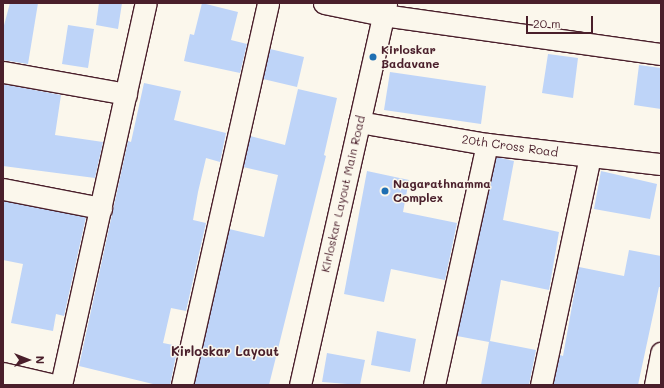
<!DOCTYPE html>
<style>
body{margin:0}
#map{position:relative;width:664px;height:388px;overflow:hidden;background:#fbf7ec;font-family:Mali,sans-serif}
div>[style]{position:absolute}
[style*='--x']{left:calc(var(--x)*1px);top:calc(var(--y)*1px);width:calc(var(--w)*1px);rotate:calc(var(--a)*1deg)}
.building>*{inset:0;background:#bed4f8}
.roads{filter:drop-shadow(1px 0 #4a1f2b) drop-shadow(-1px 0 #4a1f2b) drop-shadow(0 1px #4a1f2b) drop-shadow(0 -1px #4a1f2b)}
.minor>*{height:21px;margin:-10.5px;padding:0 10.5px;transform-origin:10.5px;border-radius:10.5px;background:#fbf7ec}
.dots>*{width:11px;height:11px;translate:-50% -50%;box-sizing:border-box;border:2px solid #fbf7ec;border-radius:50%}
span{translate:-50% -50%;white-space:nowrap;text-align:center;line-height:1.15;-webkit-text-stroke:3px #fbf7ec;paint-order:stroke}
.poi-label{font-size:12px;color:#4a1f2b;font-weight:700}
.left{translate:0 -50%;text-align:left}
.street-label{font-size:12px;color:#4a1f2b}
.neighbourhood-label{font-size:13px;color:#4a1f2b;font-weight:700}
.frame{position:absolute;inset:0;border:4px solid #4a1f2b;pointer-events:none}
.north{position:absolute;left:8px;top:340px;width:40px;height:40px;-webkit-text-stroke:3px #fbf7ec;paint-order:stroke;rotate:90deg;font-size:11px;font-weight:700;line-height:16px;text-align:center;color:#4a1f2b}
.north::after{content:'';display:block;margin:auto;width:14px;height:18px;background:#4a1f2b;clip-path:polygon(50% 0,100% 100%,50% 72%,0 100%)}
.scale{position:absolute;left:526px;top:16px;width:67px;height:18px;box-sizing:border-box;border:2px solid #4a1f2b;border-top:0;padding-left:5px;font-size:12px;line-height:14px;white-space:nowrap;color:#4a1f2b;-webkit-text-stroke:3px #fbf7ec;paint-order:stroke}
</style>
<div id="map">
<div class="building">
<i style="clip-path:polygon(10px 3px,38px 3px,28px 64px,3px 60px,3px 29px)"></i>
<i style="clip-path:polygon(99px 3px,122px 3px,118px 29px,96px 25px)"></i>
<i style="clip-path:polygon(202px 3px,238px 12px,231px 40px,247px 44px,240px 73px,184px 61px,190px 34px,194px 35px)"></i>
<i style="clip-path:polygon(68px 25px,94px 29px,88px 68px,62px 64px)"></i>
<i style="clip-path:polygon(270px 49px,304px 57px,297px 87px,263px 79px)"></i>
<i style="clip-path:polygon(548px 54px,578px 58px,573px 98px,542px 93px)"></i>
<i style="clip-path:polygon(639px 65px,661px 68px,661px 109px,634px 105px)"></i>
<i style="clip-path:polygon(390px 72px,486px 86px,481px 124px,384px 110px)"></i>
<i style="clip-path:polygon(144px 83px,181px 91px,174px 120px,226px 133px,220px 162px,206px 158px,198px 192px,193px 220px,206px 223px,186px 311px,171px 308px,163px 343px,178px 346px,170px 385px,157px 385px,79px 366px,128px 141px,131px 142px)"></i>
<i style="clip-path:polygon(3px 84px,61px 95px,55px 135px,103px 142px,95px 178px,3px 166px)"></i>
<i style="clip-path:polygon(298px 89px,337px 98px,324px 155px,326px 156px,269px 385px,194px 385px,229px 229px,264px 237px,278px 175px,243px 167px,250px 136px,285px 145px)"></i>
<i style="clip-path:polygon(496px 157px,514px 161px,503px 220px,559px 232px,549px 290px,501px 280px,490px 341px,536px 350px,529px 385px,481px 385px,489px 342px,457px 336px)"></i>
<i style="clip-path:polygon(367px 171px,409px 180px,403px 212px,457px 223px,445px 280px,391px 269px,384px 302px,344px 294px)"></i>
<i style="clip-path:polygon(601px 171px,657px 184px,650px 219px,594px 209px)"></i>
<i style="clip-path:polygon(3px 201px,86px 217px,64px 316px,56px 314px,53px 331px,11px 323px,23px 264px,3px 260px)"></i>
<i style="clip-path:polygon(629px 250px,661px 256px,661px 287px,659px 287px,638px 385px,553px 385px,560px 355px,563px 356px,579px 267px,624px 276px)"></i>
<i style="clip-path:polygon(377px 331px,416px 339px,410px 372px,371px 365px)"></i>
<i style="clip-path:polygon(327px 353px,365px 360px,360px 385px,322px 382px)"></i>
</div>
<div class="roads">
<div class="minor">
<i style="--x:324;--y:3;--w:60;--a:11.5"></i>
<i style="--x:383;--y:15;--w:281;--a:8"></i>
<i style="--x:3;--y:72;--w:125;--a:10.1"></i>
<i style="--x:359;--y:122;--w:130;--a:9.8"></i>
<i style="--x:487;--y:144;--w:175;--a:6.6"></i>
<i style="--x:3;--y:189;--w:100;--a:11"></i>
<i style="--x:3;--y:373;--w:52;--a:13.2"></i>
<i style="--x:61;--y:385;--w:391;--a:-77.5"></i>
<i style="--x:182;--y:385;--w:392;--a:-77.3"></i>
<i style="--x:300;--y:385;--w:392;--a:-77.3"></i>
<i style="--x:434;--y:385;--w:247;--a:-77.6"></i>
<i style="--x:541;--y:385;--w:233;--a:-77.9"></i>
<i style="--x:655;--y:385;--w:33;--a:-79"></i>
</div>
</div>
<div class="dots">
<i style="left:373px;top:57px;background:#1f6fb2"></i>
<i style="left:385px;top:191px;background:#1f6fb2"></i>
</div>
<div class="poi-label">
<span class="left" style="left:381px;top:57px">Kirloskar<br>Badavane</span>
<span class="left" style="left:393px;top:191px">Nagarathnamma<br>Complex</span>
</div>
<div class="street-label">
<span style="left:510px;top:146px;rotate:8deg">20th Cross Road</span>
<span style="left:343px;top:194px;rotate:-77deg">Kirloskar Layout Main Road</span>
</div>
<div class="neighbourhood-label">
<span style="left:225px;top:351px">Kirloskar Layout</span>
</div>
<div class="frame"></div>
<div class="north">N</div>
<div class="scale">20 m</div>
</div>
